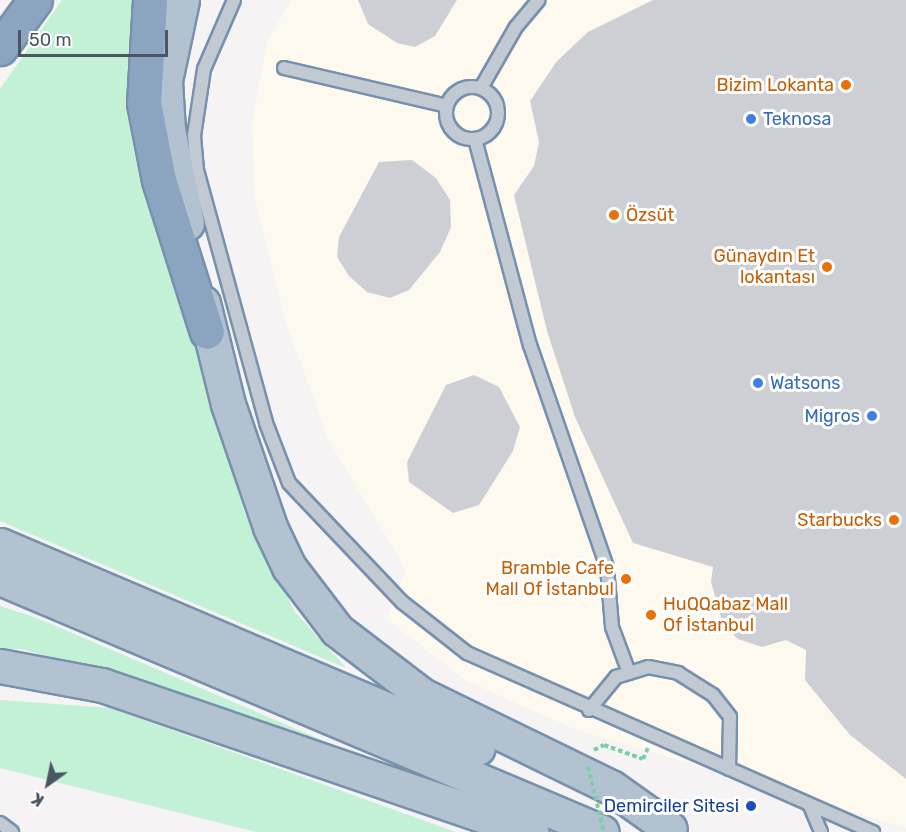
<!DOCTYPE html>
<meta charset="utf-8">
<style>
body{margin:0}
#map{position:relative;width:906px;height:832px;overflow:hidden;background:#f5f3f3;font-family:Rubik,sans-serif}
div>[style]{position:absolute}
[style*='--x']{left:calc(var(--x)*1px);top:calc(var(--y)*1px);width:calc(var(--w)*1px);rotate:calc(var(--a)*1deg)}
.commercial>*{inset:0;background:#fdf9ef}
.green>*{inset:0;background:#c3f1d5}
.building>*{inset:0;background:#cdcfd5}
.path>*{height:4px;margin-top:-2px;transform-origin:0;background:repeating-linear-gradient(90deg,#7ad0a6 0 4.5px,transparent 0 7.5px)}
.roads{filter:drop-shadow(2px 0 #7690ad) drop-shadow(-2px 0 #7690ad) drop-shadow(0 2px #7690ad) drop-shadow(0 -2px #7690ad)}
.lane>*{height:12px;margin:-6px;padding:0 6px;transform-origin:6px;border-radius:6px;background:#c1cad2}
.lane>.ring{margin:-6px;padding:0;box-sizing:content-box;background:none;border:12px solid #c1cad2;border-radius:50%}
.primary>*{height:33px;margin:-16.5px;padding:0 16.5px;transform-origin:16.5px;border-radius:16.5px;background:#b3c2d1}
.highway>*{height:33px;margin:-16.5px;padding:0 16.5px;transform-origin:16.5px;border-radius:16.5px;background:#8ba5c1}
.path-bridge>*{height:4px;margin-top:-2px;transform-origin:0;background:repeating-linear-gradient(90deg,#7ad0a6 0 4.5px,transparent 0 7.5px)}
.dots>*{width:16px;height:16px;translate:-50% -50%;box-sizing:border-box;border:3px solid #fff;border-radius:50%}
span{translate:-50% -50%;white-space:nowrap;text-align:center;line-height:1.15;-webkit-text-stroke:6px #fff;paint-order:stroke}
.food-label{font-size:18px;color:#c56008}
.right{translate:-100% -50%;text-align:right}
.left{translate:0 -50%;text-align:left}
.shop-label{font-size:18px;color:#366cbe}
.transit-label{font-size:18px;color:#164399}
.north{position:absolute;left:18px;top:754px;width:60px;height:60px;-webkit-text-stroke:4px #fff;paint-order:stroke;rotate:213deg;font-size:16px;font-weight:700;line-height:24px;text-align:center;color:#4a5661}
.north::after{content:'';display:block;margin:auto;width:21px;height:27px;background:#4a5661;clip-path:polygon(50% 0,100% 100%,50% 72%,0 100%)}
.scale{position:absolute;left:18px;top:30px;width:150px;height:27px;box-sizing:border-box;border:3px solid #4a5661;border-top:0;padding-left:8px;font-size:18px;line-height:21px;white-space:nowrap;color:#4a5661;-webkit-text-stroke:4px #fff;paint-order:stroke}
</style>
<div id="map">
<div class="commercial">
<i style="clip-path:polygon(291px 0,906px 0,906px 828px,574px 729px,467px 681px,386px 619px,406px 570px,329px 441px,285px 320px,254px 194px,252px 122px,267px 42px)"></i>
</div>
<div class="green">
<i style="clip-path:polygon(62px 0,136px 0,200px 355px,245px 514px,295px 612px,346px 668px,0 521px,0 89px)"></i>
<i style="clip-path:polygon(0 606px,37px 618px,392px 770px,124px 677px,21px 649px,0 649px)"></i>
<i style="clip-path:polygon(0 700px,110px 708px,456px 832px,256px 832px,0 768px)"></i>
</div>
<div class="building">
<i style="clip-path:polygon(358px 0,457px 0,435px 36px,415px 47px,397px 43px,368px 24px)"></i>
<i style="clip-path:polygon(653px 0,906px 0,906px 779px,850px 735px,805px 680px,806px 650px,786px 640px,762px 647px,738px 639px,723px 625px,711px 582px,713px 567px,633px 543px,575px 417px,547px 331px,514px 195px,534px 166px,539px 142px,530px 101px,557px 61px,588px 32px)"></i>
<i style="clip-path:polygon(412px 160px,436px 178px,450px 200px,451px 227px,440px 252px,409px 290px,390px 298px,367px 292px,349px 276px,337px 257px,339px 237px,379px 162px)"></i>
<i style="clip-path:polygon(474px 375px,499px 387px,520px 427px,513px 451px,479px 505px,453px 513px,409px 482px,407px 462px,446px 385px)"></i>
</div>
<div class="path">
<i style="--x:594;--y:750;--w:11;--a:-27"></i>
<i style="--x:604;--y:745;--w:41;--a:19.7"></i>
<i style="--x:643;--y:759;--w:12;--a:-66"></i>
</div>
<div class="roads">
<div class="lane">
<i style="--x:234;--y:0;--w:75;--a:113.5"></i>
<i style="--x:204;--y:69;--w:68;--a:98.5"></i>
<i style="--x:194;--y:136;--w:34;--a:85"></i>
<i style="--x:197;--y:170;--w:262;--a:74.7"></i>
<i style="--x:266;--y:423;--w:64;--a:69"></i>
<i style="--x:289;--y:483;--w:164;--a:46.5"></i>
<i style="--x:402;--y:602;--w:83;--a:38.1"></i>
<i style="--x:467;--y:653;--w:444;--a:23.8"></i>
<i style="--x:284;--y:68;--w:167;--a:13.1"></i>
<i class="ring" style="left:446px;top:87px;width:40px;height:40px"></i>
<i style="--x:481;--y:88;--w:70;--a:-60.2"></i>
<i style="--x:516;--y:27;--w:35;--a:-50"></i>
<i style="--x:475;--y:139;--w:213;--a:75.1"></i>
<i style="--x:530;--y:345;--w:235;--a:70.9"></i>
<i style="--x:607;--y:567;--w:60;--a:85.2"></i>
<i style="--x:612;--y:627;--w:49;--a:69.7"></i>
<i style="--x:589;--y:710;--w:43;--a:-50.7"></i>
<i style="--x:616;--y:677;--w:34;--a:-17"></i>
<i style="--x:648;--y:667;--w:31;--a:11"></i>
<i style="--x:678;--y:673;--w:41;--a:32.2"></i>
<i style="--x:713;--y:695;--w:28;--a:52"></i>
<i style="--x:730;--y:717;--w:52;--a:91.1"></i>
<i style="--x:810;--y:806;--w:28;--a:67"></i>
<i style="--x:0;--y:823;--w:15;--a:37"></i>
</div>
<div class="primary">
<i style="--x:182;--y:0;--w:83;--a:101.9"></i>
<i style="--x:165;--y:81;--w:49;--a:86.5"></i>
<i style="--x:168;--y:130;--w:95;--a:78.5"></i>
<i style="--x:203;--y:303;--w:104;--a:76.1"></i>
<i style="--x:228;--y:404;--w:130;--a:71.1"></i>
<i style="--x:270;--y:527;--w:44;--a:64.6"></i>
<i style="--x:289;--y:567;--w:79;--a:52.7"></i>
<i style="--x:337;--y:630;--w:107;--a:37.4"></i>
<i style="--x:422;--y:695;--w:210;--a:26"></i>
<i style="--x:611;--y:787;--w:72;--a:35.4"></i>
<i style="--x:0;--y:545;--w:519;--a:23.01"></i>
<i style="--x:0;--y:578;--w:653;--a:22.88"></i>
<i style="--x:0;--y:666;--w:104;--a:10.6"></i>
<i style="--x:102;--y:685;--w:454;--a:18.9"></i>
</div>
<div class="highway">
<i style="--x:150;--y:0;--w:103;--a:93.3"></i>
<i style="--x:144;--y:103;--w:78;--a:79"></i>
<i style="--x:159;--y:180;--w:159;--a:72.5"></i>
<i style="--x:0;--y:48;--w:59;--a:-53.9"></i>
</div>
</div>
<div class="path-bridge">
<i style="--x:588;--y:767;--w:67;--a:76.2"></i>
</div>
<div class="dots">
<i style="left:846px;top:85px;background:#e8710a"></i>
<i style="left:751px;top:119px;background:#3f7fe0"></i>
<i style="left:614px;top:215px;background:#e8710a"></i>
<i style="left:827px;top:267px;background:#e8710a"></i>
<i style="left:758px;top:383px;background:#3f7fe0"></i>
<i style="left:872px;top:416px;background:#3f7fe0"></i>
<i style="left:894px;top:520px;background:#e8710a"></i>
<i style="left:626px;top:579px;background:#e8710a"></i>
<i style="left:651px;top:615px;background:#e8710a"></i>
<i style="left:751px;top:806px;background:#1a4fb4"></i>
</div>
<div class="food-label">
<span class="right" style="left:834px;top:85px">Bizim Lokanta</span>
<span class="left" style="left:626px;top:215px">Özsüt</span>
<span class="right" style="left:815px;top:267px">Günaydın Et<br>lokantası</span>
<span class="right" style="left:882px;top:520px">Starbucks</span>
<span class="right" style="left:614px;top:579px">Bramble Cafe<br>Mall Of İstanbul</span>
<span class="left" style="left:663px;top:615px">HuQQabaz Mall<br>Of İstanbul</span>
</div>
<div class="shop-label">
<span class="left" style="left:763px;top:119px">Teknosa</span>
<span class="left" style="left:770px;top:383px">Watsons</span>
<span class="right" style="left:860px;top:416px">Migros</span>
</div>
<div class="transit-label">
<span class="right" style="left:739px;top:806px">Demirciler Sitesi</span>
</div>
<div class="north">K</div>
<div class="scale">50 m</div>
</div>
